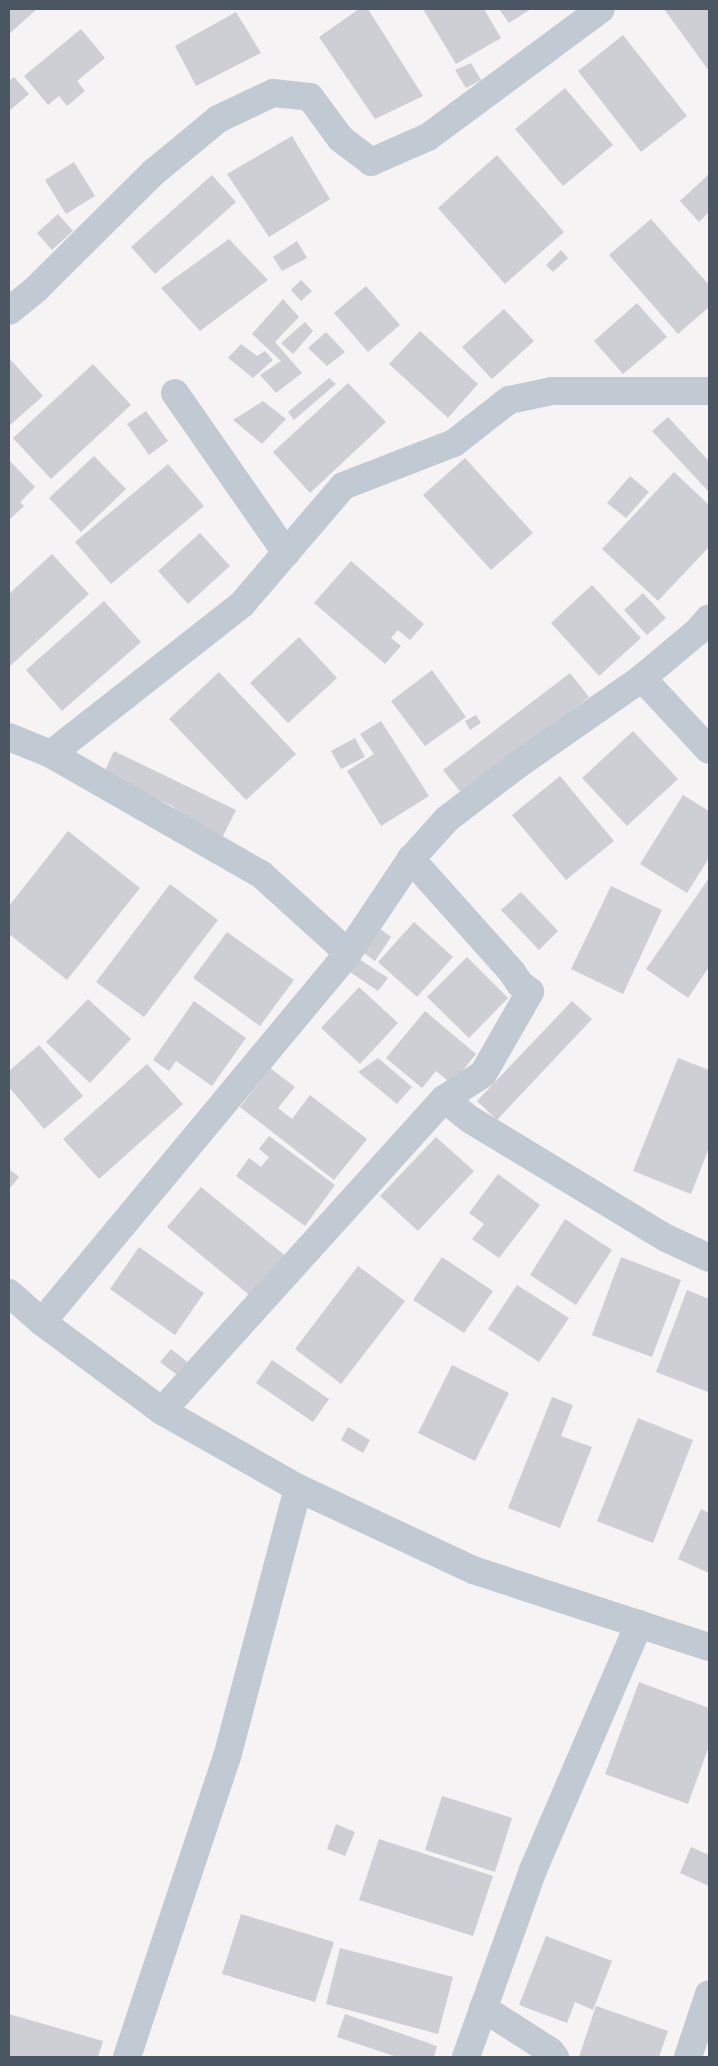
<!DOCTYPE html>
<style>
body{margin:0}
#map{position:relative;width:718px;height:2066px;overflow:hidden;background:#f5f3f3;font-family:Mulish,sans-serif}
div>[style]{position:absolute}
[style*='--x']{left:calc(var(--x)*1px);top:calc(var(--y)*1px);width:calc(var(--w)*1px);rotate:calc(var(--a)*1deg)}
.building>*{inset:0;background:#cdcfd5}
.street>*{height:28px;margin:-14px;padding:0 14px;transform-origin:14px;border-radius:14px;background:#c1cad2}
span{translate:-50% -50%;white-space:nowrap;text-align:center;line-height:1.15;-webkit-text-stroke:5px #fff;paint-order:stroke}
.frame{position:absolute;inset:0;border:10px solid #4a5661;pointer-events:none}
</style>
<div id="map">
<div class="building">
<i style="clip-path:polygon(9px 9px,37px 9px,9px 34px)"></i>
<i style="clip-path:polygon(359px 9px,368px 9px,423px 96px,375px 119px,319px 37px)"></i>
<i style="clip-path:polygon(423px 9px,484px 9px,501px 38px,456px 64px)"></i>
<i style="clip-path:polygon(499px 9px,531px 9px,509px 23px)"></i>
<i style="clip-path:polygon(664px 9px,709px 9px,709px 71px)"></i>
<i style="clip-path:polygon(236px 12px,261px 53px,196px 86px,175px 46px)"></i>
<i style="clip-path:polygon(81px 29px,105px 58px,77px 81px,85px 91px,67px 106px,59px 96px,48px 105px,24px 76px)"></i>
<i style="clip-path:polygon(623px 35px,687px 116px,641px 152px,578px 71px)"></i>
<i style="clip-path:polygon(471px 63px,481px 80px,466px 88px,455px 70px)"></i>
<i style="clip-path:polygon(14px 77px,29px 94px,9px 111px,9px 81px)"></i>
<i style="clip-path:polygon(565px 88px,613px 145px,563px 186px,515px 129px)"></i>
<i style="clip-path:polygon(292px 136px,330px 199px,269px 237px,227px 174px)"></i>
<i style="clip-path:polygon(497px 155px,564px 232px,505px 284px,438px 208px)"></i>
<i style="clip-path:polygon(74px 162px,95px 196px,66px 214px,45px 180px)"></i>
<i style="clip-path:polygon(709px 174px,709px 212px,699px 222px,680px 201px)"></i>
<i style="clip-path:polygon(212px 175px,236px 202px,155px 274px,131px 247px)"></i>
<i style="clip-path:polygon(58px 214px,73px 231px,52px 250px,37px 233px)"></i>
<i style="clip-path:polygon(651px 219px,709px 285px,709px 307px,678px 334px,609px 255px)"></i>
<i style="clip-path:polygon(229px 239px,268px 280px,200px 331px,161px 288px)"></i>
<i style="clip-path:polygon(297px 241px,307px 258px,282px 271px,273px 257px)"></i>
<i style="clip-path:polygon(561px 250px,568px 258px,553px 272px,546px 265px)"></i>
<i style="clip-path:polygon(301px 280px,312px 291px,301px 301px,291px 290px)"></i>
<i style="clip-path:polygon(366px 286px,400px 325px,368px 352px,334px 313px)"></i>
<i style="clip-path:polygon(283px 299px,299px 317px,275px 342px,302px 373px,276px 393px,260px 375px,281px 361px,252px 334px)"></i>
<i style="clip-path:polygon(637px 303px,667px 337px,623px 374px,594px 341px)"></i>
<i style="clip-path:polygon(504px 309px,534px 341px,492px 379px,462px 347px)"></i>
<i style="clip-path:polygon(305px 322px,313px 331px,293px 354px,281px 343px)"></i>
<i style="clip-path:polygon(420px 331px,478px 384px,448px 418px,389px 364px)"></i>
<i style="clip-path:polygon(326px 332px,345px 352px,327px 366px,308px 348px)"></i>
<i style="clip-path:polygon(241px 344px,257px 356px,265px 351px,273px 360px,253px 378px,228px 358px)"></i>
<i style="clip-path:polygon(9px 358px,43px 396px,9px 426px)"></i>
<i style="clip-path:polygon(93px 364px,131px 405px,51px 479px,13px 438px)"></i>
<i style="clip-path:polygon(329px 378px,336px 384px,294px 420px,288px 412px)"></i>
<i style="clip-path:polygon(348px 383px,386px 422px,310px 493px,273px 452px)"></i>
<i style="clip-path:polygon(263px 401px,286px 419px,262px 444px,233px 420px)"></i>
<i style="clip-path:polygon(146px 411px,168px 441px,149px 455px,127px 424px)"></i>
<i style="clip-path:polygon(668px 417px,709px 461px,709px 492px,652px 431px)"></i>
<i style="clip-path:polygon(94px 456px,126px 489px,81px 532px,49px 498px)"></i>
<i style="clip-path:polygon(465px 458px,533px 533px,491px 570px,423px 495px)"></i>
<i style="clip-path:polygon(9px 460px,35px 487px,20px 502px,24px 506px,9px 520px)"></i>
<i style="clip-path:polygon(168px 464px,204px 506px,111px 584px,75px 542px)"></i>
<i style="clip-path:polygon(674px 472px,709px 505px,709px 547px,658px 601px,602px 549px)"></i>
<i style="clip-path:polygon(630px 476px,649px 492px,626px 518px,607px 503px)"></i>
<i style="clip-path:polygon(200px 533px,230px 566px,188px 604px,158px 571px)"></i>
<i style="clip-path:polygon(52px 554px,89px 594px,9px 667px,9px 594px)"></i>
<i style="clip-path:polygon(351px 561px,424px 624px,410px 640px,398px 630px,391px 638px,401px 646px,385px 664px,314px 603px)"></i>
<i style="clip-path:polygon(592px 585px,641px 638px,599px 676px,551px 623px)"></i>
<i style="clip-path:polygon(643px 593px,666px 618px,647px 635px,624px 610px)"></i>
<i style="clip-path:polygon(104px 601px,141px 642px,62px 711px,26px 670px)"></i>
<i style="clip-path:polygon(299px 637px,337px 678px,288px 723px,250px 683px)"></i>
<i style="clip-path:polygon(432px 670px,466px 717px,425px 746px,391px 701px)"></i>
<i style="clip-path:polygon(219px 672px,296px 754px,246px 800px,169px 719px)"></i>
<i style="clip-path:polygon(570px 673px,589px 697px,463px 795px,443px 770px)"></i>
<i style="clip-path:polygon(476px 715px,481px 723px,470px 730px,465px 721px)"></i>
<i style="clip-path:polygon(381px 721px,429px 796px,381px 826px,347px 771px,374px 754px,360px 734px)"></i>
<i style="clip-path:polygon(633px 731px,678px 779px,627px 826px,582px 778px)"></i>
<i style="clip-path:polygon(355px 738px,365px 757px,341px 769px,331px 751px)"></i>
<i style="clip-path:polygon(114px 751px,236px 810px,221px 840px,170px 815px,174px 807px,104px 773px)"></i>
<i style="clip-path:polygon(560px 776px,614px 841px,566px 880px,512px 815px)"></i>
<i style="clip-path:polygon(683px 795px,709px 811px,709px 858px,687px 893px,640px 864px)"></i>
<i style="clip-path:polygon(68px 831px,140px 888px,67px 980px,9px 934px,9px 906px)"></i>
<i style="clip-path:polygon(709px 878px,709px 967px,688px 998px,646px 969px)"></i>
<i style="clip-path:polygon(170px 884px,218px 920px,144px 1017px,96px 982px)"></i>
<i style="clip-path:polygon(611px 886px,662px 910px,623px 994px,571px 969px)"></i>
<i style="clip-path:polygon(521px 892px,558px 931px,539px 950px,501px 910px)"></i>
<i style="clip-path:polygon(414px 922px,453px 957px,417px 997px,378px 962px)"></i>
<i style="clip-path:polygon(378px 927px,391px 937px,375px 961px,361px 951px)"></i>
<i style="clip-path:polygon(227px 932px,294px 980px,260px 1026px,193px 978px)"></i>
<i style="clip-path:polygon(467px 957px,508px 998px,469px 1038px,427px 997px)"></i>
<i style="clip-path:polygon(359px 959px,388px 978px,378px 991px,350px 972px)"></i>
<i style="clip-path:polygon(359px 987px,398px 1023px,360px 1064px,321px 1028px)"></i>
<i style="clip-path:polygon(88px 999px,131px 1039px,90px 1083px,46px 1042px)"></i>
<i style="clip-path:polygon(194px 1001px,246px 1038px,212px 1086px,176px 1061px,169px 1071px,153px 1060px)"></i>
<i style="clip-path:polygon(572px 1001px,592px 1019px,497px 1120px,477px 1101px)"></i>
<i style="clip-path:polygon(425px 1011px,476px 1054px,452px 1084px,436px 1071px,422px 1088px,386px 1058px)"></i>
<i style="clip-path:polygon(39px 1045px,83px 1096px,44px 1129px,9px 1087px,9px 1071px)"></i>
<i style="clip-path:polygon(378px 1058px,412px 1087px,397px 1104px,358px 1072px)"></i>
<i style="clip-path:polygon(678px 1058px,709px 1070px,709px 1148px,691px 1194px,633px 1171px)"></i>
<i style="clip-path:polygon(147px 1064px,183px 1104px,99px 1179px,63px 1139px)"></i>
<i style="clip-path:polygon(270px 1068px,295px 1087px,278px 1108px,292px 1119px,310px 1095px,367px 1139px,334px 1180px,240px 1107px)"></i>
<i style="clip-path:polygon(269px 1136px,335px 1185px,305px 1226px,236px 1176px,249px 1158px,261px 1167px,269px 1157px,259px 1149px)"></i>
<i style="clip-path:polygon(436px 1137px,474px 1171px,418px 1231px,380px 1196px)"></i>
<i style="clip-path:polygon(9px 1169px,19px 1177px,10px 1188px,9px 1186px)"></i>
<i style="clip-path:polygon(498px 1174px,540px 1205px,499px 1258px,472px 1239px,484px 1224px,469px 1213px)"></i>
<i style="clip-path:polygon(201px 1187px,287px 1257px,253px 1298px,167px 1227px)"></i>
<i style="clip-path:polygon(565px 1219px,612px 1250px,576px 1305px,530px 1275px)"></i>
<i style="clip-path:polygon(139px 1247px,204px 1293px,175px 1335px,110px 1289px)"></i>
<i style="clip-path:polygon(442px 1257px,493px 1291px,464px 1333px,413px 1300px)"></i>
<i style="clip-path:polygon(621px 1257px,681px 1280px,652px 1357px,592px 1335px)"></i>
<i style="clip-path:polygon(358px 1266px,405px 1301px,341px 1384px,295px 1349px)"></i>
<i style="clip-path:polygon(517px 1285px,569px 1318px,539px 1362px,488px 1329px)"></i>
<i style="clip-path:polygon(687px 1290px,709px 1299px,708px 1392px,656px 1372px)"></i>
<i style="clip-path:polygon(171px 1349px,191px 1365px,181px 1378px,160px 1362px)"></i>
<i style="clip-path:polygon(272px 1360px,329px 1399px,313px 1422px,256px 1383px)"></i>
<i style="clip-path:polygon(452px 1365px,509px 1393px,475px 1461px,418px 1433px)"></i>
<i style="clip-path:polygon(552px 1397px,573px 1405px,561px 1436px,592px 1447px,560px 1528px,508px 1508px)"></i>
<i style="clip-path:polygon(638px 1418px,693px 1440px,653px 1543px,597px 1521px)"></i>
<i style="clip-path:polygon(348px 1427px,370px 1440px,363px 1453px,341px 1440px)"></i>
<i style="clip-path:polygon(701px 1509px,709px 1513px,709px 1573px,678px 1559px)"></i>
<i style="clip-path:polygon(639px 1682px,709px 1708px,709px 1746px,688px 1804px,605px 1774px)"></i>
<i style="clip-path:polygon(442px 1796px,512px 1818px,495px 1872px,425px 1850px)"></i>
<i style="clip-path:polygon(336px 1824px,355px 1832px,345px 1856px,327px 1849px)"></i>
<i style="clip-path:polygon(379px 1839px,493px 1876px,473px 1936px,359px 1900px)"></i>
<i style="clip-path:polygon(691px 1847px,709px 1855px,709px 1886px,680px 1873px)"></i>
<i style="clip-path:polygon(241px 1914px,334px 1942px,315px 2002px,222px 1974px)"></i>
<i style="clip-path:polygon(546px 1936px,612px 1961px,593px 2010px,575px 2002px,567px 2023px,519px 2005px)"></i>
<i style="clip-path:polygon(340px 1948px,453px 1977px,438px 2034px,326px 2004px)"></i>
<i style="clip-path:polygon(596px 2006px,668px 2031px,659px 2057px,579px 2057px)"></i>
<i style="clip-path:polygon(9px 2014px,103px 2041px,98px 2057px,9px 2057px)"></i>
<i style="clip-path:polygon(345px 2014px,437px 2046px,434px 2057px,397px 2057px,337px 2037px)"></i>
</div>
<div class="street">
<i style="--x:9;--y:311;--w:36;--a:-39"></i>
<i style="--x:37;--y:288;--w:165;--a:-44.8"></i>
<i style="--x:154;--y:172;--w:83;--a:-39.6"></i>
<i style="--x:218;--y:119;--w:61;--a:-25.3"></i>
<i style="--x:273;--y:93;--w:37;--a:6"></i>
<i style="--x:310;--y:97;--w:52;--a:53.6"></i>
<i style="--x:341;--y:139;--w:38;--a:37"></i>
<i style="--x:371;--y:162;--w:62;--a:-23.7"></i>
<i style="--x:428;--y:137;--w:215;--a:-36.5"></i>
<i style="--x:175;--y:393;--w:195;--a:55.2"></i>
<i style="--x:642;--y:678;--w:98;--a:47.1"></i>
<i style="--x:9;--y:737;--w:45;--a:22"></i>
<i style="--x:51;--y:754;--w:243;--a:29.8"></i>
<i style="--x:262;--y:875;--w:116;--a:42.2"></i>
<i style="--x:51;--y:754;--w:243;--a:-38.1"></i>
<i style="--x:242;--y:604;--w:155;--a:-49.4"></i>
<i style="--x:343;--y:486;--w:119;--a:-21.2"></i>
<i style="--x:454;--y:443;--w:70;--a:-38"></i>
<i style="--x:509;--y:400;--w:44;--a:-11.8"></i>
<i style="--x:552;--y:391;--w:157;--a:0"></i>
<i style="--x:444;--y:1099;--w:34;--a:38"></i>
<i style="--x:471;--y:1120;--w:228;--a:31.2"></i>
<i style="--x:666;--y:1238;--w:47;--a:24.9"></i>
<i style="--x:9;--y:1293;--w:44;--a:41.3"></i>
<i style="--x:42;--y:1322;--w:149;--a:36.6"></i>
<i style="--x:162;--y:1411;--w:156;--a:29.5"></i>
<i style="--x:298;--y:1488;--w:193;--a:25.1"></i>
<i style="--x:473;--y:1570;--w:248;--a:18.1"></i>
<i style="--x:42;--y:1322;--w:479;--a:-50.3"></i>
<i style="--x:348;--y:953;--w:113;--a:-56.2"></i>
<i style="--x:411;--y:859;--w:54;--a:-48"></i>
<i style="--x:447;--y:819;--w:87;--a:-37.5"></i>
<i style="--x:516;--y:766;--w:154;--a:-34.9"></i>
<i style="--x:642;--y:678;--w:72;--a:-39.9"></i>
<i style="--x:697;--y:632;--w:18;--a:-49"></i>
<i style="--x:162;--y:1411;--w:421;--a:-47.9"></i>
<i style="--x:444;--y:1099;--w:46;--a:-32.7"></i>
<i style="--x:483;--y:1074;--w:95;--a:-60.2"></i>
<i style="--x:530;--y:992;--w:13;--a:-141"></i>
<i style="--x:520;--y:984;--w:14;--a:-124"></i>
<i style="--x:512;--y:972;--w:152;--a:-131.8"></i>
<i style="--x:483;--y:2008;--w:80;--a:32.7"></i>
<i style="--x:550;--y:2051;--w:8;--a:50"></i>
<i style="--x:127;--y:2057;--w:316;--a:-71.6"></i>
<i style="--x:227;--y:1757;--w:278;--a:-75.2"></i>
<i style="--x:466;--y:2057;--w:199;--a:-70.3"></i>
<i style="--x:533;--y:1870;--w:268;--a:-66.7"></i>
<i style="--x:688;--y:2057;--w:66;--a:-71.6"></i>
</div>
<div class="frame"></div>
</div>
